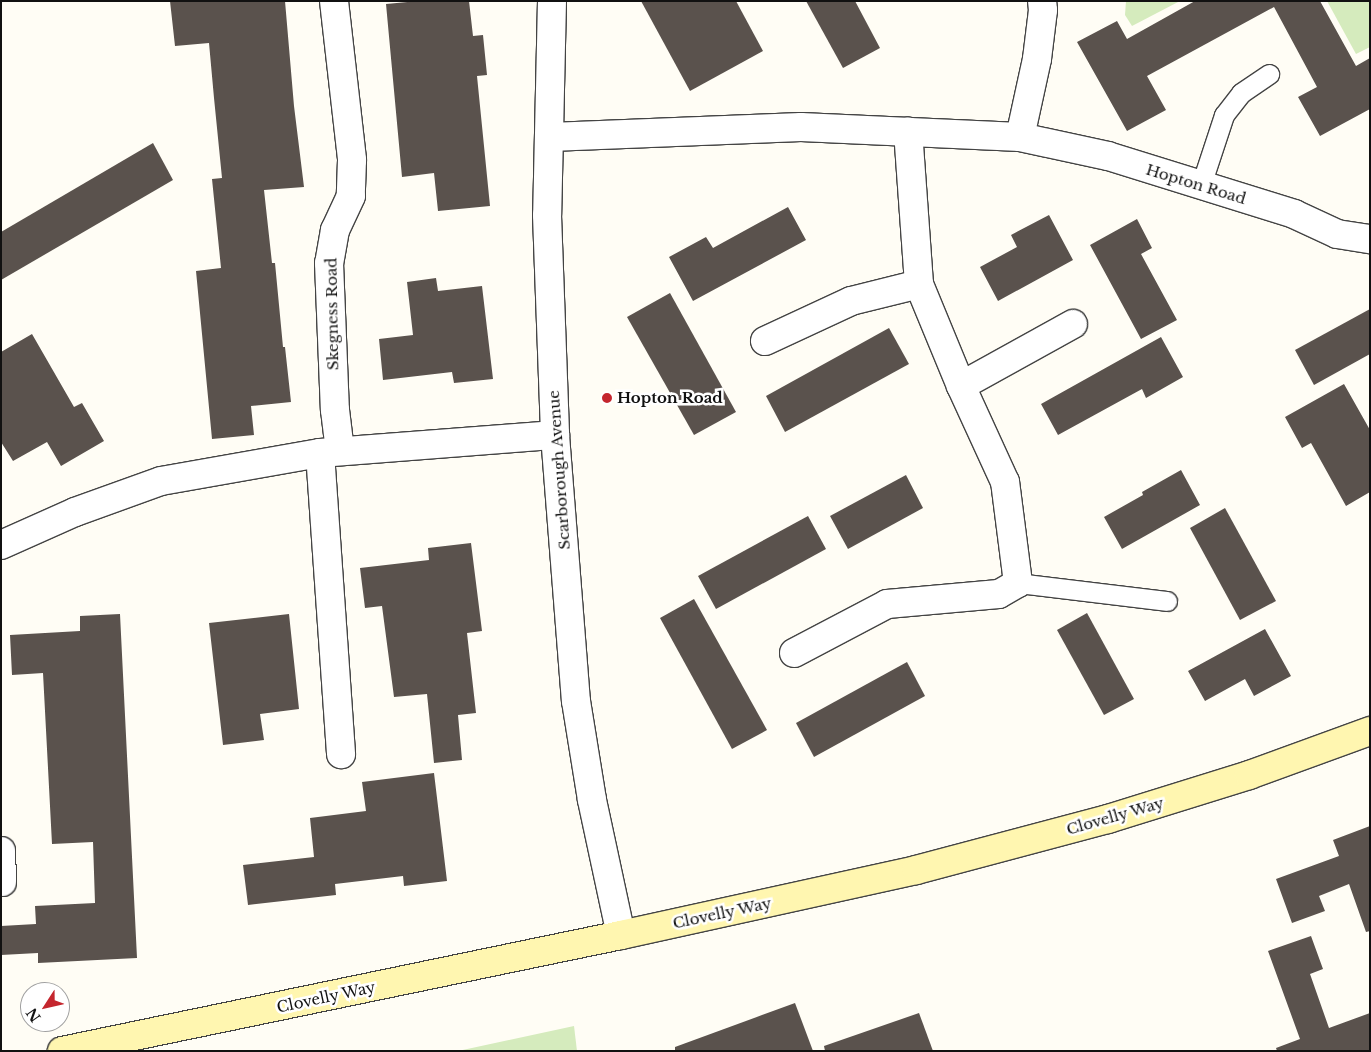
<!DOCTYPE html>
<style>
body{margin:0}
#map{position:relative;width:1371px;height:1052px;overflow:hidden;background:#fffdf5;font-family:"Libre Baskerville",serif}
div>[style]{position:absolute}
[style*='--x']{left:calc(var(--x)*1px);top:calc(var(--y)*1px);width:calc(var(--w)*1px);rotate:calc(var(--a)*1deg)}
.green>*{inset:0;background:#d5ebbd}
.building>*{inset:0;background:#5a524d}
.roads{filter:drop-shadow(1px 0 #444) drop-shadow(-1px 0 #444) drop-shadow(0 1px #444) drop-shadow(0 -1px #444)}
.lane>*{height:19px;margin:-9.5px;padding:0 9.5px;transform-origin:9.5px;border-radius:9.5px;background:#fff}
.street>*{height:28px;margin:-14px;padding:0 14px;transform-origin:14px;border-radius:14px;background:#fff}
.secondary>*{height:28px;margin:-14px;padding:0 14px;transform-origin:14px;border-radius:14px;background:#fff6b0}
.dots>*{width:14px;height:14px;translate:-50% -50%;box-sizing:border-box;border:2px solid #fff;border-radius:50%}
span{translate:-50% -50%;white-space:nowrap;text-align:center;line-height:1.15;-webkit-text-stroke:5px #fff;paint-order:stroke}
.street-label{font-size:15px;color:#111}
.poi-label{font-size:15px;color:#111;font-weight:700}
.left{translate:0 -50%;text-align:left}
.frame{position:absolute;inset:0;border:2px solid #111;pointer-events:none}
.north{position:absolute;left:20px;top:982px;width:50px;height:50px;box-sizing:border-box;background:#fff;border:1px solid #a0a0a0;border-radius:50%;rotate:235deg;font-size:14px;font-weight:700;line-height:20px;text-align:center;color:#111}
.north::after{content:'';display:block;margin:auto;width:18px;height:22px;background:#c4262e;clip-path:polygon(50% 0,100% 100%,50% 72%,0 100%)}
</style>
<div id="map">
<div class="green">
<i style="clip-path:polygon(1126px 1px,1180px 1px,1132px 26px,1125px 15px)"></i>
<i style="clip-path:polygon(1327px 1px,1370px 1px,1370px 47px,1356px 54px)"></i>
<i style="clip-path:polygon(574px 1026px,577px 1051px,458px 1051px)"></i>
</div>
<div class="building">
<i style="clip-path:polygon(170px 1px,285px 1px,294px 106px,304px 187px,264px 190px,272px 263px,275px 263px,283px 347px,285px 347px,291px 402px,251px 406px,254px 435px,212px 439px,196px 271px,221px 268px,212px 179px,222px 178px,214px 98px,209px 43px,175px 46px)"></i>
<i style="clip-path:polygon(418px 1px,469px 1px,473px 36px,483px 35px,487px 75px,477px 76px,490px 206px,438px 211px,434px 173px,402px 177px,386px 4px)"></i>
<i style="clip-path:polygon(641px 1px,736px 1px,763px 51px,690px 91px)"></i>
<i style="clip-path:polygon(806px 1px,855px 1px,880px 48px,843px 68px)"></i>
<i style="clip-path:polygon(1195px 1px,1320px 1px,1356px 66px,1370px 58px,1370px 109px,1320px 136px,1298px 97px,1317px 87px,1274px 7px,1147px 76px,1166px 110px,1127px 131px,1077px 42px,1117px 21px,1127px 39px)"></i>
<i style="clip-path:polygon(153px 143px,173px 180px,1px 280px,1px 232px)"></i>
<i style="clip-path:polygon(788px 207px,806px 240px,693px 301px,669px 257px,706px 237px,713px 248px)"></i>
<i style="clip-path:polygon(1049px 215px,1073px 260px,998px 301px,980px 267px,1017px 247px,1011px 235px)"></i>
<i style="clip-path:polygon(1137px 219px,1152px 248px,1141px 254px,1177px 320px,1141px 339px,1090px 245px)"></i>
<i style="clip-path:polygon(436px 278px,438px 291px,482px 286px,493px 379px,454px 383px,452px 372px,383px 380px,379px 339px,413px 335px,407px 282px)"></i>
<i style="clip-path:polygon(670px 293px,736px 412px,694px 435px,627px 317px)"></i>
<i style="clip-path:polygon(1370px 309px,1370px 354px,1314px 385px,1295px 350px)"></i>
<i style="clip-path:polygon(889px 328px,909px 364px,785px 432px,766px 396px)"></i>
<i style="clip-path:polygon(32px 334px,74px 407px,82px 403px,104px 441px,61px 466px,47px 442px,13px 461px,1px 442px,1px 352px)"></i>
<i style="clip-path:polygon(1161px 337px,1183px 377px,1146px 398px,1142px 389px,1058px 435px,1041px 404px)"></i>
<i style="clip-path:polygon(1344px 384px,1370px 430px,1370px 492px,1346px 506px,1311px 443px,1302px 448px,1285px 417px)"></i>
<i style="clip-path:polygon(1181px 470px,1200px 505px,1122px 549px,1104px 517px,1143px 495px,1142px 492px)"></i>
<i style="clip-path:polygon(906px 475px,923px 508px,848px 549px,830px 516px)"></i>
<i style="clip-path:polygon(1225px 508px,1276px 601px,1240px 620px,1190px 528px)"></i>
<i style="clip-path:polygon(808px 516px,826px 549px,716px 609px,698px 576px)"></i>
<i style="clip-path:polygon(471px 543px,482px 631px,467px 633px,476px 713px,458px 715px,462px 760px,434px 763px,427px 694px,394px 697px,382px 606px,365px 608px,360px 568px,429px 560px,428px 548px)"></i>
<i style="clip-path:polygon(694px 599px,767px 730px,732px 749px,660px 618px)"></i>
<i style="clip-path:polygon(1087px 613px,1134px 699px,1104px 715px,1057px 630px)"></i>
<i style="clip-path:polygon(120px 614px,137px 958px,38px 963px,38px 953px,1px 955px,1px 926px,36px 924px,35px 906px,95px 903px,93px 842px,52px 844px,43px 673px,12px 675px,10px 635px,80px 631px,80px 616px)"></i>
<i style="clip-path:polygon(289px 614px,299px 709px,260px 714px,264px 740px,223px 745px,209px 623px)"></i>
<i style="clip-path:polygon(1265px 629px,1291px 676px,1254px 696px,1245px 679px,1205px 701px,1188px 671px)"></i>
<i style="clip-path:polygon(907px 662px,925px 696px,814px 757px,796px 723px)"></i>
<i style="clip-path:polygon(434px 773px,447px 881px,404px 886px,403px 876px,335px 884px,336px 895px,248px 905px,243px 865px,314px 857px,310px 818px,366px 811px,362px 782px)"></i>
<i style="clip-path:polygon(1370px 826px,1370px 931px,1366px 932px,1349px 884px,1319px 896px,1325px 911px,1292px 923px,1276px 879px,1339px 856px,1333px 840px)"></i>
<i style="clip-path:polygon(1311px 936px,1323px 969px,1310px 974px,1329px 1028px,1370px 1013px,1370px 1051px,1277px 1051px,1276px 1048px,1300px 1039px,1268px 951px)"></i>
<i style="clip-path:polygon(795px 1003px,813px 1051px,675px 1051px,675px 1047px)"></i>
<i style="clip-path:polygon(919px 1013px,933px 1051px,825px 1051px,824px 1046px)"></i>
</div>
<div class="roads">
<div class="lane">
<i style="--x:1201;--y:185;--w:74;--a:-71.8"></i>
<i style="--x:1224;--y:115;--w:28;--a:-52"></i>
<i style="--x:1241;--y:93;--w:34;--a:-34"></i>
<i style="--x:1018;--y:583;--w:150;--a:6.9"></i>
</div>
<div class="street">
<i style="--x:334;--y:1;--w:160;--a:83.5"></i>
<i style="--x:352;--y:160;--w:36;--a:92"></i>
<i style="--x:351;--y:196;--w:38;--a:115"></i>
<i style="--x:335;--y:230;--w:34;--a:100"></i>
<i style="--x:329;--y:263;--w:147;--a:87.7"></i>
<i style="--x:335;--y:410;--w:41;--a:83"></i>
<i style="--x:552;--y:1;--w:214;--a:91.3"></i>
<i style="--x:547;--y:215;--w:220;--a:87.9"></i>
<i style="--x:555;--y:435;--w:267;--a:85.5"></i>
<i style="--x:576;--y:701;--w:100;--a:80.8"></i>
<i style="--x:592;--y:800;--w:138;--a:77.9"></i>
<i style="--x:550;--y:137;--w:251;--a:-2.3"></i>
<i style="--x:801;--y:127;--w:219;--a:2.6"></i>
<i style="--x:1020;--y:137;--w:90;--a:12.2"></i>
<i style="--x:1108;--y:156;--w:195;--a:17.3"></i>
<i style="--x:1294;--y:214;--w:47;--a:24.9"></i>
<i style="--x:1337;--y:234;--w:33;--a:9"></i>
<i style="--x:1020;--y:137;--w:80;--a:-77.7"></i>
<i style="--x:1037;--y:59;--w:49;--a:-83"></i>
<i style="--x:1043;--y:10;--w:9;--a:-96"></i>
<i style="--x:765;--y:341;--w:95;--a:-24.9"></i>
<i style="--x:851;--y:301;--w:70;--a:-14"></i>
<i style="--x:961;--y:386;--w:128;--a:-29"></i>
<i style="--x:320;--y:453;--w:302;--a:86"></i>
<i style="--x:1;--y:545;--w:81;--a:-24"></i>
<i style="--x:75;--y:512;--w:91;--a:-19.8"></i>
<i style="--x:161;--y:481;--w:161;--a:-10"></i>
<i style="--x:320;--y:453;--w:236;--a:-4.4"></i>
<i style="--x:794;--y:653;--w:105;--a:-27.8"></i>
<i style="--x:887;--y:604;--w:112;--a:-5.1"></i>
<i style="--x:999;--y:594;--w:22;--a:-30"></i>
<i style="--x:1018;--y:583;--w:102;--a:-97.3"></i>
<i style="--x:1005;--y:482;--w:106;--a:-114.6"></i>
<i style="--x:961;--y:386;--w:110;--a:-112.4"></i>
<i style="--x:919;--y:284;--w:153;--a:-94.1"></i>
<i style="--x:1;--y:851;--w:31;--a:88"></i>
</div>
<div class="secondary">
<i style="--x:62;--y:1051;--w:571;--a:-11.72"></i>
<i style="--x:621;--y:935;--w:302;--a:-12.4"></i>
<i style="--x:916;--y:870;--w:199;--a:-14.9"></i>
<i style="--x:1108;--y:819;--w:148;--a:-17.3"></i>
<i style="--x:1249;--y:775;--w:129;--a:-20"></i>
</div>
</div>
<div class="dots">
<i style="left:607px;top:398px;background:#c4262e"></i>
</div>
<div class="street-label">
<span style="left:1196px;top:184px;rotate:17deg">Hopton Road</span>
<span style="left:332px;top:314px;rotate:-91deg">Skegness Road</span>
<span style="left:559px;top:470px;rotate:-94deg">Scarborough Avenue</span>
<span style="left:1115px;top:816px;rotate:-16deg">Clovelly Way</span>
<span style="left:722px;top:913px;rotate:-12deg">Clovelly Way</span>
<span style="left:326px;top:997px;rotate:-12deg">Clovelly Way</span>
</div>
<div class="poi-label">
<span class="left" style="left:617px;top:398px">Hopton Road</span>
</div>
<div class="frame"></div>
<div class="north">N</div>
</div>
